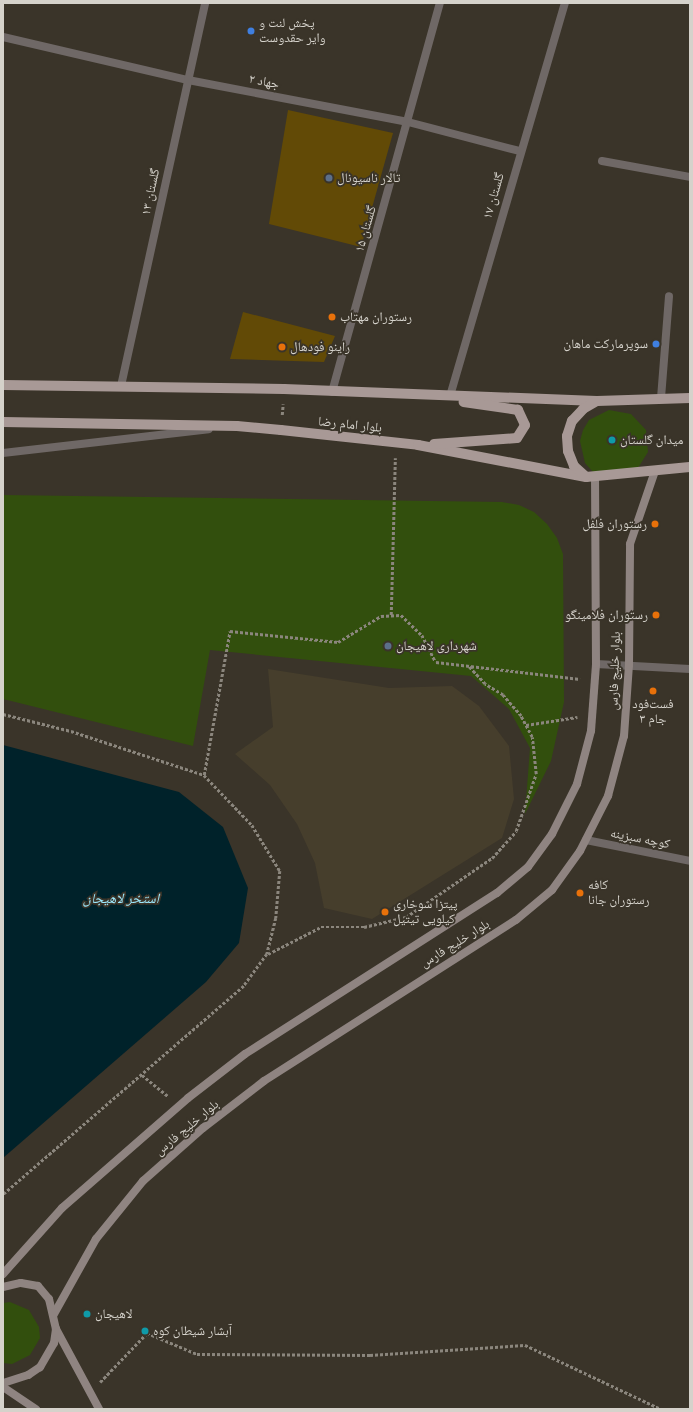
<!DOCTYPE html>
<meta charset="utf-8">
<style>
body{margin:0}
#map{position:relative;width:693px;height:1412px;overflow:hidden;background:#3a3429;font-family:"Fira Sans Condensed","Noto Naskh Arabic",sans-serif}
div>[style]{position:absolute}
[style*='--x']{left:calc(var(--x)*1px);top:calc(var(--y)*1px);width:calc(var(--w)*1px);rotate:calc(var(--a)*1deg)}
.built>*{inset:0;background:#463e2c}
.green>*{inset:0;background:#324f0d}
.water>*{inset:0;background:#00222a}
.building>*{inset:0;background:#624a06}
.path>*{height:2.5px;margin-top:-1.25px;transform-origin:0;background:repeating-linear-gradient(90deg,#8b867d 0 3px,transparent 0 5px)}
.service>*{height:8px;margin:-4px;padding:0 4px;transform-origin:4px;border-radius:4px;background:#6f6866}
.minor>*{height:8px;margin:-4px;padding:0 4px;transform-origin:4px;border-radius:4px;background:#6f6866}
.tertiary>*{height:8px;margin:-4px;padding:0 4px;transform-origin:4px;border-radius:4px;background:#6f6866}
.secondary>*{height:8px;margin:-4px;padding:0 4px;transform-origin:4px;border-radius:4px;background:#8f8481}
.primary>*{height:10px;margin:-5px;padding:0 5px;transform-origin:5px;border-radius:5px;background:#a89996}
.dots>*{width:11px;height:11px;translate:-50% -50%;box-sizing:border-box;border:2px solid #3a3429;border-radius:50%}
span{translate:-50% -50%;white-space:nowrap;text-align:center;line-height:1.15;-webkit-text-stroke:3.5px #3a3429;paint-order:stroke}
.poi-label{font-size:13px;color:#d5d2cb}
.left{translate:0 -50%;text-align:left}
.right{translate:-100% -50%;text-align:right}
.street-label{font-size:13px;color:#d5d2cb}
.water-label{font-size:14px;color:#9eebff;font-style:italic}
.frame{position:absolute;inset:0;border:4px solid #d5d2cb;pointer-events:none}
</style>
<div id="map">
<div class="built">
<i style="clip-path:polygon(268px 669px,389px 688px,452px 686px,479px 706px,509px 746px,514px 799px,502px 838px,372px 919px,324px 908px,315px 863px,297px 824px,270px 785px,235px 754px,273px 727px)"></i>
</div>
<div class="green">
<i style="clip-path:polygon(609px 410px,631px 414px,646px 430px,648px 452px,636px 471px,593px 472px,585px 463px,580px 441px,583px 430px,589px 420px)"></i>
<i style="clip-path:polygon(3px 495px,502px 502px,519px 505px,534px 512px,547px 524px,557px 538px,563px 554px,564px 702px,551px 761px,525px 814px,530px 748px,509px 709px,471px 676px,210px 650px,193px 746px,3px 699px)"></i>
<i style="clip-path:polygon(10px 1302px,29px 1310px,39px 1327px,40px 1338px,30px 1355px,12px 1364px,3px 1363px,3px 1303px)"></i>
</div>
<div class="water">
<i style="clip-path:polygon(3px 745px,179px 792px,223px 827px,248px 888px,239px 943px,206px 982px,3px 1158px)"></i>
</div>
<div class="building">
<i style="clip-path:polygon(288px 110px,393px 133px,361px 247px,269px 224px)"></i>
<i style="clip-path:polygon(243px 312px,335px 336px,324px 362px,230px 359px)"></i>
</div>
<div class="path">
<i style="--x:282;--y:415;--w:11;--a:-85"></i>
<i style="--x:391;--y:615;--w:157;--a:-88.5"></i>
<i style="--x:3;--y:714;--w:70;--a:14"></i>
<i style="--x:71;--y:731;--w:140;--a:18.3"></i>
<i style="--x:204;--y:775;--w:69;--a:46.2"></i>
<i style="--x:252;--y:825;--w:54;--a:58.7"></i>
<i style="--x:280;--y:871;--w:47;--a:94.9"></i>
<i style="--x:276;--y:918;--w:37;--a:104"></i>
<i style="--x:267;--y:954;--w:39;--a:126"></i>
<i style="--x:244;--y:986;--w:319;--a:139.1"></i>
<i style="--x:526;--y:725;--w:52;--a:-8.9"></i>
<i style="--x:204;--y:775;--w:146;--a:-79.8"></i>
<i style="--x:230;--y:631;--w:109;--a:5.8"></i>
<i style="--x:338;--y:642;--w:50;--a:-31.2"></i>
<i style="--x:381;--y:616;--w:20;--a:-3"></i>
<i style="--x:401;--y:615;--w:29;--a:44"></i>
<i style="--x:422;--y:635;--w:30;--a:63"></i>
<i style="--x:436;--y:662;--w:145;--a:6.7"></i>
<i style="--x:268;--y:954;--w:59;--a:-27"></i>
<i style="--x:321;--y:927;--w:43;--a:0"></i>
<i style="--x:364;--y:927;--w:43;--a:-13.4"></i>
<i style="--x:406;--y:917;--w:104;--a:-34.5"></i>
<i style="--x:492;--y:858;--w:36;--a:-48"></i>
<i style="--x:516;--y:831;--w:60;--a:-70.7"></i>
<i style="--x:536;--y:774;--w:37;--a:-96"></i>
<i style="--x:532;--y:737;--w:24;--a:-118"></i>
<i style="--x:521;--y:716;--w:28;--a:-131"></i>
<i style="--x:503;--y:695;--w:21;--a:-149"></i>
<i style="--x:485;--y:684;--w:25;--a:-133"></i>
<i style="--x:142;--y:1075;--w:33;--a:39"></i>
<i style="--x:100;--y:1382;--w:68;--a:-46.2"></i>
<i style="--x:147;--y:1333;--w:54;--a:22.8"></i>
<i style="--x:197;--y:1354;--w:173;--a:0.3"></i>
<i style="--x:370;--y:1355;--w:155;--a:-3.7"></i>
<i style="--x:525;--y:1345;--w:150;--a:25.2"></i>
</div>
<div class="service">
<i style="--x:602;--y:161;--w:89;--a:10.3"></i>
<i style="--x:661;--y:398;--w:102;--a:-85.5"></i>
</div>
<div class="minor">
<i style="--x:3;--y:37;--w:190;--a:13.1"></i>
<i style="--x:188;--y:80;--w:224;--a:10.8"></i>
<i style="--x:408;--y:122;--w:115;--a:14.6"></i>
<i style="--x:121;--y:386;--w:392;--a:-77.6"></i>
<i style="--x:332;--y:392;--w:404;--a:-74.5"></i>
<i style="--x:450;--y:396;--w:409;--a:-73.7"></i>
<i style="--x:3;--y:453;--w:207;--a:-6.6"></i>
<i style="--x:586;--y:840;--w:106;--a:11.4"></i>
</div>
<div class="tertiary">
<i style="--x:596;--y:664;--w:94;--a:3"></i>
</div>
<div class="secondary">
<i style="--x:3;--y:1274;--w:89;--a:-48.2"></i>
<i style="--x:62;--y:1208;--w:167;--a:-41.1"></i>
<i style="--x:188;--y:1098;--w:72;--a:-37.7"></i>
<i style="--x:245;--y:1054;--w:299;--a:-32.6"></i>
<i style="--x:497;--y:893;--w:40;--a:-40"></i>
<i style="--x:528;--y:867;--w:41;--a:-54"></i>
<i style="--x:552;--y:834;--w:56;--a:-63.4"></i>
<i style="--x:577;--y:784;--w:55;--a:-75.2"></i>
<i style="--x:591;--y:731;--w:67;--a:-85.7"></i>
<i style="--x:596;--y:664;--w:187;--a:-90.3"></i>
<i style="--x:3;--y:1287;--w:18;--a:-13"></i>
<i style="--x:21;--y:1283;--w:17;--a:10"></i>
<i style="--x:38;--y:1286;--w:17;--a:50"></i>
<i style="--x:49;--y:1299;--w:31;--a:77"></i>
<i style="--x:56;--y:1329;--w:14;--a:98"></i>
<i style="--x:54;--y:1343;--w:28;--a:120"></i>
<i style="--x:40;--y:1367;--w:14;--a:146"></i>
<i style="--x:28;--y:1375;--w:26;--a:162"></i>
<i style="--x:54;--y:1314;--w:86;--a:-60.8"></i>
<i style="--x:96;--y:1239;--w:75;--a:-51"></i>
<i style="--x:143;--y:1181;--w:80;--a:-41.5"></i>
<i style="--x:203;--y:1128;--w:77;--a:-37.6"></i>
<i style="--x:264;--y:1081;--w:299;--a:-32.6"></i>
<i style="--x:516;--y:920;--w:47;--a:-39.8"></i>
<i style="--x:552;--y:890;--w:48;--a:-54.3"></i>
<i style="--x:580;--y:851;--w:62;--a:-63"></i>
<i style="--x:608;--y:796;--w:62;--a:-75.1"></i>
<i style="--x:624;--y:736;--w:71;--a:-86"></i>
<i style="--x:629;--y:665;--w:121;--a:-89.5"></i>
<i style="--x:630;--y:544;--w:77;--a:-71.1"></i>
<i style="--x:56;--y:1329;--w:91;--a:61.7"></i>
<i style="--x:3;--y:1387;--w:40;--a:34"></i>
</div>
<div class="primary">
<i style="--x:3;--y:385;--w:281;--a:0.8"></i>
<i style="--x:284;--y:389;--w:313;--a:2.2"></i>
<i style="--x:597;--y:401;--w:93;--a:-1.8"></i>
<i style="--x:3;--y:422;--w:234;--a:1"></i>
<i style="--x:237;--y:426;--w:44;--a:5.2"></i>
<i style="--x:281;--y:430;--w:138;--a:6.2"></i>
<i style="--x:418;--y:445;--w:171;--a:10.8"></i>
<i style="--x:586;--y:477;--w:104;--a:-5.5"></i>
<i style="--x:434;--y:444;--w:83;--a:-4.1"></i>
<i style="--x:517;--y:438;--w:15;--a:-58"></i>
<i style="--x:525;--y:425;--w:17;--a:-115"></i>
<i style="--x:518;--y:410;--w:55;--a:-171.6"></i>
<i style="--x:585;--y:476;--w:15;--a:-138"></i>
<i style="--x:574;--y:466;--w:16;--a:-112"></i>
<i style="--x:568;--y:451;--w:15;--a:-94"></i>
<i style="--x:567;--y:436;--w:16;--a:-72"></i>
<i style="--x:572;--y:421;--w:16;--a:-47"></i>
<i style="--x:583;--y:409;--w:14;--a:-30"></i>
</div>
<div class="dots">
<i style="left:251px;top:31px;background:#3f7fe0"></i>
<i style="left:329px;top:178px;background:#5c6f8a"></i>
<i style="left:332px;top:317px;background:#e8710a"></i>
<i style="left:656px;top:344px;background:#3f7fe0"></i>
<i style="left:282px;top:347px;background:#e8710a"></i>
<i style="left:612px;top:440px;background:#0f9aa8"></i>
<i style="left:655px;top:524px;background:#e8710a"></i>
<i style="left:656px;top:615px;background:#e8710a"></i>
<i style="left:388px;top:646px;background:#5c6f8a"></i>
<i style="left:653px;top:691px;background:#e8710a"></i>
<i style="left:580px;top:893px;background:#e8710a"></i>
<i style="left:385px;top:912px;background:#e8710a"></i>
<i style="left:87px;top:1314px;background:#0f9aa8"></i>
<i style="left:145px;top:1331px;background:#0f9aa8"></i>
</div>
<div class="poi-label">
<span class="left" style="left:259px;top:31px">پخش لنت و<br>وایر حقدوست</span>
<span class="left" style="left:337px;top:178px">تالار ناسیونال</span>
<span class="left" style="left:340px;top:317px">رستوران مهتاب</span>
<span class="right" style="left:648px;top:344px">سوپرمارکت ماهان</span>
<span class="left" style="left:290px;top:347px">راینو فودهال</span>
<span class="left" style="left:620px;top:440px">میدان گلستان</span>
<span class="right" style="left:647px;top:524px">رستوران فلفل</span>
<span class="right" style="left:648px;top:615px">رستوران فلامینگو</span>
<span class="left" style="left:396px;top:646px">شهرداری لاهیجان</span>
<span style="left:653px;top:712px">فست‌فود<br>جام ۳</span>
<span class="left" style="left:588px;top:893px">کافه<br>رستوران جانا</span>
<span class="left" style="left:393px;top:912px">پیتزا سوخاری<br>کیلویی تیتیل</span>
<span class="left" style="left:95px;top:1314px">لاهيجان</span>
<span class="left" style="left:153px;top:1331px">آبشار شیطان کوه</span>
</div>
<div class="street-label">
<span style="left:264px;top:82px;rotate:11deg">جهاد ۲</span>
<span style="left:151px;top:192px;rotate:-78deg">گلستان ۱۳</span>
<span style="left:494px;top:196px;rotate:-74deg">گلستان ۱۷</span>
<span style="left:366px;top:229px;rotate:-74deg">گلستان ۱۵</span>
<span style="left:350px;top:425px;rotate:6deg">بلوار امام رضا</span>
<span style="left:615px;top:671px;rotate:-88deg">بلوار خلیج فارس</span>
<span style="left:640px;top:839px;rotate:11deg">کوچه سبزینه</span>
<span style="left:455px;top:944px;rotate:-32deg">بلوار خلیج فارس</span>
<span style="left:187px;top:1128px;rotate:-40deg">بلوار خلیج فارس</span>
</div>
<div class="water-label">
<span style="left:121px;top:899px">استخر لاهیجان</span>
</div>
<div class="frame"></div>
</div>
